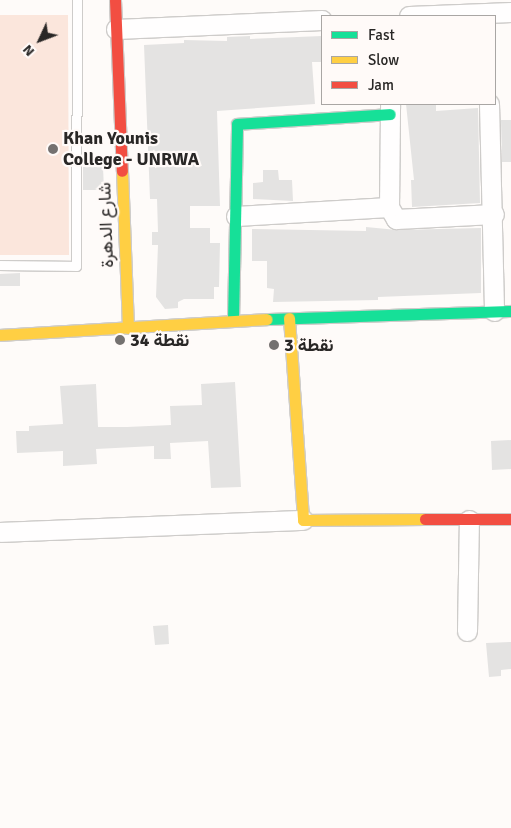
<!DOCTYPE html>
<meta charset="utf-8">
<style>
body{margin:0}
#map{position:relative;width:511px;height:828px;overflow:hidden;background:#fefbf9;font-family:Signika,Vazirmatn,sans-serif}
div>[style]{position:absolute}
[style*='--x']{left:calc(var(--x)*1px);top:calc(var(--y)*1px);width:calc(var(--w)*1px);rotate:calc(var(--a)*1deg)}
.green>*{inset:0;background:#fbe6dc}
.building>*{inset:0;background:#e4e3e2}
.roads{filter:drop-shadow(1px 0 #ceccca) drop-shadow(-1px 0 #ceccca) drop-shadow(0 1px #ceccca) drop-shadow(0 -1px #ceccca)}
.lane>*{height:9px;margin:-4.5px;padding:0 4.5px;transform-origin:4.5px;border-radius:4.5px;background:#fffefe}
.street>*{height:19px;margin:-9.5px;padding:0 9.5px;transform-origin:9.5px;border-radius:9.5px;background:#fffefe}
.fast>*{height:11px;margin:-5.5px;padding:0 5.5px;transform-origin:5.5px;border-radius:5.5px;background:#16e098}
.slow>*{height:11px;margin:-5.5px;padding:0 5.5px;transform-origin:5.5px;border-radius:5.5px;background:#ffcf43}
.jam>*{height:11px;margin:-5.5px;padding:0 5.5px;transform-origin:5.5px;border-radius:5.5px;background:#f24e42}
.dots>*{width:14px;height:14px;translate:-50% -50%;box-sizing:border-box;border:2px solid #fffaf8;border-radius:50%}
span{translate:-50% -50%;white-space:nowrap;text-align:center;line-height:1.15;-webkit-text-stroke:4.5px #fffaf8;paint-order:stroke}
.poi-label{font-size:18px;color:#292726;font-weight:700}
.left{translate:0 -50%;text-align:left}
.street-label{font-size:18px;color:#292726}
.legend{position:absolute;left:321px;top:15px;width:175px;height:90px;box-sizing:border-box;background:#fffaf8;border:1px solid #a9a6a4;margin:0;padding:6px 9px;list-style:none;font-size:15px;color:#292726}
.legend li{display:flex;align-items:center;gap:10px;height:25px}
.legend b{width:25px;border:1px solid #a9a6a4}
.north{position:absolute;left:15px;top:15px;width:50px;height:50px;-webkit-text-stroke:4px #fffaf8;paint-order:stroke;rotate:227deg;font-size:14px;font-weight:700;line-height:20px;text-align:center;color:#292726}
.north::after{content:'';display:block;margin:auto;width:18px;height:22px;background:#292726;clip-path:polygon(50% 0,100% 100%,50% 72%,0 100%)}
</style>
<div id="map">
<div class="green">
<i style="clip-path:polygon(0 15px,68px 15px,69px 255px,0 255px)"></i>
</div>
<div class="building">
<i style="clip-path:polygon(250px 36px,250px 39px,322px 36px,322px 62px,312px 62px,315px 104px,217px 111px,220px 206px,190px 206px,190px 228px,210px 228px,210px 243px,220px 243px,219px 287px,214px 287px,214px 299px,184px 299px,178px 302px,178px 308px,165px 309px,156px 297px,158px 245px,152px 245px,152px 232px,158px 232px,157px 199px,150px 199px,144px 45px,184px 43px,184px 40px,227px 41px,227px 37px)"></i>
<i style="clip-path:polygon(406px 104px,436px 105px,436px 111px,478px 108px,480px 203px,412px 207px,411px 180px,414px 180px)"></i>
<i style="clip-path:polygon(501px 120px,511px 120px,511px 162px,502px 162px)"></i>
<i style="clip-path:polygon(83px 167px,103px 167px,104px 190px,83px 190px)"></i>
<i style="clip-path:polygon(263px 170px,278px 170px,279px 180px,292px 180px,293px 201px,253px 199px,253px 183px,263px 182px)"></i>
<i style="clip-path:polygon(366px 227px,397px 230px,481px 228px,481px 293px,378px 297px,378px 300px,273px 302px,274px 289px,267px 288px,267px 261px,252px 261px,252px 229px,366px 231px)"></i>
<i style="clip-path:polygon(20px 273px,20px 286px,0 286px,0 274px)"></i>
<i style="clip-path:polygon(235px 382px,241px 487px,211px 488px,208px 441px,170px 443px,171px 459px,154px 459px,154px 446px,96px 449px,97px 464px,63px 466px,63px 451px,17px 453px,16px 431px,29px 431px,29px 426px,63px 424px,60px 386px,96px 384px,98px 427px,127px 427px,171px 425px,170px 406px,202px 405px,201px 384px)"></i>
<i style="clip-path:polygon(511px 440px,511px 469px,492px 470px,491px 441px)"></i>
<i style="clip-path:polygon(168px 625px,169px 644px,155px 645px,153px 626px)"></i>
<i style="clip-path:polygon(511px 642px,511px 669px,501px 670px,501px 676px,489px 677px,486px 643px)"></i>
</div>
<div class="roads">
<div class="lane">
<i style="--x:0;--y:265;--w:76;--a:0.8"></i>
<i style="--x:76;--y:266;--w:266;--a:-89.8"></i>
</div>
<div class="street">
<i style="--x:409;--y:16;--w:102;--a:-2.2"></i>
<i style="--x:116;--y:29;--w:206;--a:-2.5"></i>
<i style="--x:489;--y:104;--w:207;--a:88.6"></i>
<i style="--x:389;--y:207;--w:14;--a:60"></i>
<i style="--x:396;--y:219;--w:98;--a:-2.9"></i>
<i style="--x:236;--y:216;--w:153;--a:-3.4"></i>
<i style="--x:389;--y:207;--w:103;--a:-89.4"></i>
<i style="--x:0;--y:532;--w:303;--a:-2.3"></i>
<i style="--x:467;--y:631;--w:111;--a:-89"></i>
</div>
<div class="fast">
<i style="--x:267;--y:319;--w:244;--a:-1.9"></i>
<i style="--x:233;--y:320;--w:196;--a:-88.8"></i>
<i style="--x:237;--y:124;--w:153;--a:-3.7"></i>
</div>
<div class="slow">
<i style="--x:122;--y:171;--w:157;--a:87.8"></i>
<i style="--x:289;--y:318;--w:202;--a:86"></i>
<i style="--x:303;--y:520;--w:122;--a:-0.5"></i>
<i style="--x:0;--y:335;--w:267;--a:-3.4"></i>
</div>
<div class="jam">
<i style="--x:115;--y:0;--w:171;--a:87.7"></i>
<i style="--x:425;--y:519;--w:86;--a:0"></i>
</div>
</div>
<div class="dots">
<i style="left:53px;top:149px;background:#747170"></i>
<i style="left:120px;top:340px;background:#747170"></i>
<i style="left:274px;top:345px;background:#747170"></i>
</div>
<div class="poi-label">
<span class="left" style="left:63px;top:149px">Khan Younis<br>College - UNRWA</span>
<span class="left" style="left:130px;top:340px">نقطة 34</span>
<span class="left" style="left:284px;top:345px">نقطة 3</span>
</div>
<div class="street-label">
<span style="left:106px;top:225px;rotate:-92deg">شارع الدهرة</span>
</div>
<ul class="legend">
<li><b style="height:6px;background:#16e098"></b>Fast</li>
<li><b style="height:6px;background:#ffcf43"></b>Slow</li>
<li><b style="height:6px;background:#f24e42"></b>Jam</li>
</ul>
<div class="north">N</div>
</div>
